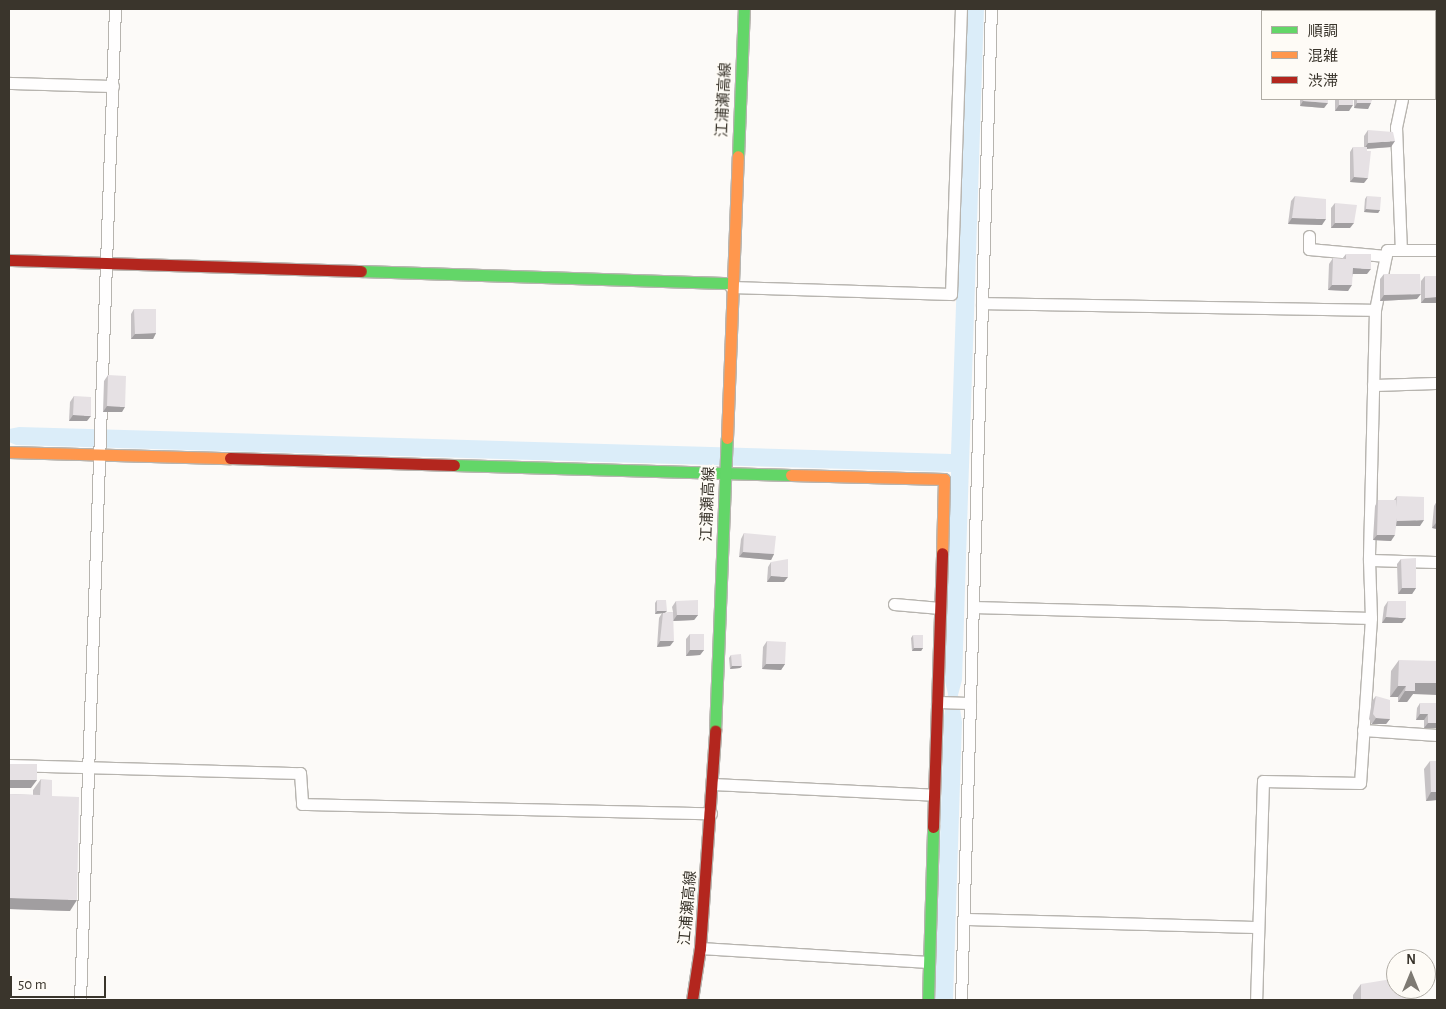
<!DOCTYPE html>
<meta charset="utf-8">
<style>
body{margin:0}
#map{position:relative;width:1446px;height:1009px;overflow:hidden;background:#fcfaf8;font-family:"Alegreya Sans","Noto Sans JP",sans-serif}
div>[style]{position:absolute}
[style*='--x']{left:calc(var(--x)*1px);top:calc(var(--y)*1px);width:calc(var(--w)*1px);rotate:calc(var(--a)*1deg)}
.water>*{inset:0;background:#dbedf9}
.roads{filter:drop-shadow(1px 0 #b7b4af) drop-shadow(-1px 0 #b7b4af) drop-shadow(0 1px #b7b4af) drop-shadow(0 -1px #b7b4af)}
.street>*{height:11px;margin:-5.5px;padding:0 5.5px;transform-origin:5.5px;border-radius:5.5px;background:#fffefe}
.fast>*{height:11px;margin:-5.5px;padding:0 5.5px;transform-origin:5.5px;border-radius:5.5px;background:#63d668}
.slow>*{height:11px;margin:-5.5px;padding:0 5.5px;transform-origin:5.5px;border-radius:5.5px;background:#ff974d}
.jam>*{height:11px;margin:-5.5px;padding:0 5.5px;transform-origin:5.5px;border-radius:5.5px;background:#b3261e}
.wall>*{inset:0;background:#c6c2c4}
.shaded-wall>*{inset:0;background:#a19ea0}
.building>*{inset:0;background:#e6e1e4}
span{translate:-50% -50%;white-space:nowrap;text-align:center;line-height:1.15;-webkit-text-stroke:4px #fefbf6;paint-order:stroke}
.street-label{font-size:15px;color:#3a352c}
.frame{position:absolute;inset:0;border:10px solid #3a352c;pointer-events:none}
.legend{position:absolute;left:1261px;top:10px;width:175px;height:90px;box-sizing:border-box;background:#fefbf6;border:1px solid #b0aca5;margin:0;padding:6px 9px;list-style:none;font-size:15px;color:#3a352c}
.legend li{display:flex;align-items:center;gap:10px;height:25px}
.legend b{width:25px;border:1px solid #b0aca5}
.north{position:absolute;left:1386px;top:949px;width:50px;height:50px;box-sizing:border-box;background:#fefbf6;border:1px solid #b0aca5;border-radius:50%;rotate:0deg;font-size:14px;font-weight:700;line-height:20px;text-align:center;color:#3a352c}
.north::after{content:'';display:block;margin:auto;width:18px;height:22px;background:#7e7a73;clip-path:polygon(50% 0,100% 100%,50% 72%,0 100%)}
.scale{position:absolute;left:10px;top:976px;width:96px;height:22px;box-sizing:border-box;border:2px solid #3a352c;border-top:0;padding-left:6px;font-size:15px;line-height:18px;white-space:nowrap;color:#3a352c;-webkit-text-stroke:4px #fefbf6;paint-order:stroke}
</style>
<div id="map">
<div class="water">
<i style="clip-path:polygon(966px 9px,984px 9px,962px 680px,958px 695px,962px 722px,953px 1000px,935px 1000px,944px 716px,948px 694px,945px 681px,951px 472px,16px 445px,9px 442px,9px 429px,19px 427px,951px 454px)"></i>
</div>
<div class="roads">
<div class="street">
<i style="--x:1409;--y:11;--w:2;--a:-90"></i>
<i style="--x:9;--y:83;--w:104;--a:1.7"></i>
<i style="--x:1402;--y:99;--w:29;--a:102"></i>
<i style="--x:1396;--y:127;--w:123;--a:87.7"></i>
<i style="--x:1401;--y:250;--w:36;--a:0"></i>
<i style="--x:1309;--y:236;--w:13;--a:90"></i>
<i style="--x:1309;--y:249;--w:77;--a:5.2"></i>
<i style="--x:731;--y:287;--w:220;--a:1.8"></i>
<i style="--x:951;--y:294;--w:285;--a:-88"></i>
<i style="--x:982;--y:303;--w:393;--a:1"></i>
<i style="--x:1375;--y:310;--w:250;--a:91.4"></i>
<i style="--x:1369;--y:560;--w:58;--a:88"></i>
<i style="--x:1371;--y:618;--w:165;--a:93.8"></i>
<i style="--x:1360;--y:783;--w:97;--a:-178.8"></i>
<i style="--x:1263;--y:781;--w:219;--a:91.8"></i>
<i style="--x:1375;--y:310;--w:61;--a:-78.7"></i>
<i style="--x:1387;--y:250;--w:14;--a:0"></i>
<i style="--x:1373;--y:385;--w:64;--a:-1.8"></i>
<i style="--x:1369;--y:560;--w:68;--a:1.7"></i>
<i style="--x:894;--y:604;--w:46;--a:5"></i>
<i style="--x:973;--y:607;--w:398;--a:1.6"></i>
<i style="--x:937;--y:702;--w:33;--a:2"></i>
<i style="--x:1363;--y:730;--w:74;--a:3.9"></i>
<i style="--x:9;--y:765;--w:291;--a:1.6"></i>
<i style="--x:300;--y:773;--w:31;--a:86"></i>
<i style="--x:302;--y:804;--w:409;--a:1.3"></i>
<i style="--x:713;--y:784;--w:221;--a:2.8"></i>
<i style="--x:964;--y:919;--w:294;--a:1.6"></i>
<i style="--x:700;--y:948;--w:229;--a:3.5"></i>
<i style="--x:80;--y:1000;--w:992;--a:-87.98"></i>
<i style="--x:961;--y:1000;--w:991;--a:-88.27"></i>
</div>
<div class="fast">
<i style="--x:738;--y:156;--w:147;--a:-87.7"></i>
<i style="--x:361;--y:271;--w:370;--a:1.9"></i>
<i style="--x:454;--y:465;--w:337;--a:1.7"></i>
<i style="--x:715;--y:731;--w:293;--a:-87.7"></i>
<i style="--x:928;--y:1000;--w:173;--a:-88.3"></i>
</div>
<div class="slow">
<i style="--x:727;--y:438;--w:282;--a:-87.8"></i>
<i style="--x:9;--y:452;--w:221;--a:1.6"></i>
<i style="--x:791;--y:475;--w:153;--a:1.5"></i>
<i style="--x:944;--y:479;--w:74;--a:91.5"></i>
</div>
<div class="jam">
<i style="--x:9;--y:260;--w:352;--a:1.8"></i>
<i style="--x:230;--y:458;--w:224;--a:1.8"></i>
<i style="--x:933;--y:827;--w:274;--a:-88.1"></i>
<i style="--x:692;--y:1000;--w:53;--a:-81.3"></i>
<i style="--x:700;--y:948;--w:218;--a:-86"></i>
</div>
</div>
<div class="wall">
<i style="clip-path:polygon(1300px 99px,1328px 99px,1324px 108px,1300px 106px)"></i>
<i style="clip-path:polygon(1335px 99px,1353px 99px,1349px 111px,1335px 111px)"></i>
<i style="clip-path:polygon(1354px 99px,1372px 99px,1368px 109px,1354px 108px)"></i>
<i style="clip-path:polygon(1368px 130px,1391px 147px,1367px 149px,1364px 183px,1350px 182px,1350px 152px,1353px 147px,1364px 147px,1364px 136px)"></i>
<i style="clip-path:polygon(1295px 196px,1322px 225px,1288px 224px,1291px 201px)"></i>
<i style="clip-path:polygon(1367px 196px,1380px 210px,1378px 213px,1364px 212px,1365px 199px)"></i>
<i style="clip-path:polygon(1335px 203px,1350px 228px,1331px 228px,1331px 208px)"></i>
<i style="clip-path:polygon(1346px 254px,1367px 274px,1353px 274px,1348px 291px,1328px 290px,1329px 264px,1333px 258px,1342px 259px)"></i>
<i style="clip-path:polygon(1384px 274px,1417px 299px,1380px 301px,1380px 279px)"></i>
<i style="clip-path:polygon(1425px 276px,1437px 276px,1437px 303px,1421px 303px,1421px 281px)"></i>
<i style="clip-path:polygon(134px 309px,156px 333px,153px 339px,131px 339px,131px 314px)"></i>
<i style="clip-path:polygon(108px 375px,122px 412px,103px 412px,104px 381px)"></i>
<i style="clip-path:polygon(74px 396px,87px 421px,69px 421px,70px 402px)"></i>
<i style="clip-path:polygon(1397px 496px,1420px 526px,1396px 526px,1391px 541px,1373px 540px,1375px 506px,1378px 500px,1394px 500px)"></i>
<i style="clip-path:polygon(1437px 501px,1437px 529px,1432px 528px,1434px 506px)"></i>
<i style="clip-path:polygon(744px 533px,774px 554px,771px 560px,739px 557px,741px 539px)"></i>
<i style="clip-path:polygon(1401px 559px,1416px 588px,1412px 594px,1398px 594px,1397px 564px)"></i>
<i style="clip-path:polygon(771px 562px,784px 582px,767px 582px,768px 567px)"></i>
<i style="clip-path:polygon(657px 600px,665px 613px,673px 612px,672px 607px,676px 601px,698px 615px,694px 620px,673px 621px,670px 646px,657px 647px,659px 618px,662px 613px,655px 614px,655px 603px)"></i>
<i style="clip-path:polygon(1388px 601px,1402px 623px,1382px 623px,1384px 607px)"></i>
<i style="clip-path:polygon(690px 634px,704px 650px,700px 655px,686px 656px,686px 639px)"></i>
<i style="clip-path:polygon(913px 635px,923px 648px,921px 651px,912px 651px,911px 638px)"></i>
<i style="clip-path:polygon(767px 641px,785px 664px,781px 670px,762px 669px,763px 647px)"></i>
<i style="clip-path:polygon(731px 655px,742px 666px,740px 668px,730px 669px,729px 658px)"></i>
<i style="clip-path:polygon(1399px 660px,1413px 694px,1407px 702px,1398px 702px,1398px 697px,1390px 697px,1391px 671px)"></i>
<i style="clip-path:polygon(1376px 696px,1390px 719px,1386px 724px,1372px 724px,1369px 719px,1372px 701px)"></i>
<i style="clip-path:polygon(1420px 703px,1437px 728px,1424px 728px,1424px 720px,1416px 720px,1417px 708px)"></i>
<i style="clip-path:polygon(1430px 761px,1437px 761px,1437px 800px,1426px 801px,1424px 769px)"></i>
<i style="clip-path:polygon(41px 779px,52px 796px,70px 911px,9px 909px,9px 794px,33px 795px,33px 790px)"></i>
<i style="clip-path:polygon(1361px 984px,1414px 1000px,1353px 1000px,1353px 995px)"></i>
</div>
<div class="shaded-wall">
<i style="clip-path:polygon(1303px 101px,1328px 103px,1324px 108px,1300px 106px)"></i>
<i style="clip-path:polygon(1357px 103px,1371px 103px,1368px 109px,1354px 108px)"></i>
<i style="clip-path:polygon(1339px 105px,1353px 105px,1349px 111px,1335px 111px)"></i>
<i style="clip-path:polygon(1395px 141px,1391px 147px,1364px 149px,1368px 143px)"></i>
<i style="clip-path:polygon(1354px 177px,1368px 178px,1364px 183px,1350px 182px)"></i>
<i style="clip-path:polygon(1366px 209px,1380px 210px,1378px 213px,1364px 212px)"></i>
<i style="clip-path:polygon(1292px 218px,1326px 219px,1322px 225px,1288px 224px)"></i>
<i style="clip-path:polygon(1335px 223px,1354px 223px,1350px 228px,1331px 228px)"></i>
<i style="clip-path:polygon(1353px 268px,1371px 269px,1367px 274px,1349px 274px)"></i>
<i style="clip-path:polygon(1332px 285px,1352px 285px,1348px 291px,1328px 290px)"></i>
<i style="clip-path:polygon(1421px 294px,1417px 299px,1380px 301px,1384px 295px)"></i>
<i style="clip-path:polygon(1437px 297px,1437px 303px,1421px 303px,1425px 298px)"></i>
<i style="clip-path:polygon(156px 333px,153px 339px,131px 339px,135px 334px)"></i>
<i style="clip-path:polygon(107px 406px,125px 407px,122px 412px,103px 412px)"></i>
<i style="clip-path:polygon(73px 415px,91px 416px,87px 421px,69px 421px)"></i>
<i style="clip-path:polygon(1424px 520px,1420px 526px,1393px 526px,1397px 521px)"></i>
<i style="clip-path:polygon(1436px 523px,1437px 523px,1437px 529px,1432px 528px)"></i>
<i style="clip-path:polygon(1377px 535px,1395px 535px,1391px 541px,1373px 540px)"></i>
<i style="clip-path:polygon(743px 552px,774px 554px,771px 560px,739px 557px)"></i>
<i style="clip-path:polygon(771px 576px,788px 577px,784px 582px,767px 582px)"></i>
<i style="clip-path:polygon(1402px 588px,1416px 588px,1412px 594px,1398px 594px)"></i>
<i style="clip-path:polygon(657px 611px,667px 611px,665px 613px,655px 614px)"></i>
<i style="clip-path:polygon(677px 615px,698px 615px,694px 620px,673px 621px)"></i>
<i style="clip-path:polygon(1386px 617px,1406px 618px,1402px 623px,1382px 623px)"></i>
<i style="clip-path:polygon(660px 641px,674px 641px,670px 646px,657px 647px)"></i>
<i style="clip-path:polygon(914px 648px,923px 648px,921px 651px,912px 651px)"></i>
<i style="clip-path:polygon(690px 650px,704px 650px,700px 655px,686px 656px)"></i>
<i style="clip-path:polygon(766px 664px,785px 664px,781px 670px,762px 669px)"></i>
<i style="clip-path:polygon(732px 666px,742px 666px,740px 668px,730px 669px)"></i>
<i style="clip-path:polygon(1415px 683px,1437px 683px,1437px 695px,1413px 694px,1407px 702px,1398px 702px,1405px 691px)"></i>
<i style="clip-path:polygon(1398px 686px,1406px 686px,1398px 697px,1390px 697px)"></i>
<i style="clip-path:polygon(1420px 714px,1428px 714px,1424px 720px,1416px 720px)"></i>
<i style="clip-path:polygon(1376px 718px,1390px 719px,1386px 724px,1372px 724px)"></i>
<i style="clip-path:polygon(1428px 723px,1437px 723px,1437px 728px,1424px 728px)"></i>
<i style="clip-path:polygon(9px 780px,37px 780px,31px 788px,9px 788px)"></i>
<i style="clip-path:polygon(1431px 792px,1437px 792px,1437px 800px,1426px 801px)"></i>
<i style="clip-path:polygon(9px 898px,77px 900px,70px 911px,9px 909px)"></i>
</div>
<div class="building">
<i style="clip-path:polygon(1304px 99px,1328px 99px,1328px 103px,1303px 101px)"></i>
<i style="clip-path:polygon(1339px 99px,1353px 99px,1353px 105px,1339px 105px)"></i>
<i style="clip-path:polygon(1357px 99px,1372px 99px,1371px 103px,1357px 103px)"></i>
<i style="clip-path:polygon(1368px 130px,1393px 132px,1395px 141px,1368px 143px)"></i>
<i style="clip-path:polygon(1353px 147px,1367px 147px,1367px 151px,1371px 151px,1368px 178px,1354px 177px)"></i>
<i style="clip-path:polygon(1295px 196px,1326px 199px,1326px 219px,1292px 218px)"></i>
<i style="clip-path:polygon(1367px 196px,1381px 197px,1380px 210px,1366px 209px)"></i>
<i style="clip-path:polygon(1335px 203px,1357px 205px,1354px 223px,1335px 223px)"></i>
<i style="clip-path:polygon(1346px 254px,1371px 254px,1371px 269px,1353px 268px,1352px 285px,1332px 285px,1333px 258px,1346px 259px)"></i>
<i style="clip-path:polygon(1384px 274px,1420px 274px,1421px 294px,1384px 295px)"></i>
<i style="clip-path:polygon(1425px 276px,1437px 276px,1437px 297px,1425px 298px)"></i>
<i style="clip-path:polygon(134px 309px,156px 309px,156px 333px,135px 334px)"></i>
<i style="clip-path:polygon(108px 375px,126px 376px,125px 407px,107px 406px)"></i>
<i style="clip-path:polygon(74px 396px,91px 397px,91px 416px,73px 415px)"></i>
<i style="clip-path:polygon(1397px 496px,1424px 497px,1424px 520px,1397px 521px,1397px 518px,1395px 535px,1377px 535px,1378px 500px,1396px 500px,1396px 507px)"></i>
<i style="clip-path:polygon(1437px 506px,1437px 523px,1436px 523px)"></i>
<i style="clip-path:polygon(744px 533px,776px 536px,774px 554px,743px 552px)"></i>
<i style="clip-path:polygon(1416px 558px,1416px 588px,1402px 588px,1401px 559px)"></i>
<i style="clip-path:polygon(788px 559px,788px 577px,771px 576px,771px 562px)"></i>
<i style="clip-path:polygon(657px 600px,666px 600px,667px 611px,657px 611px)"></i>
<i style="clip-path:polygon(698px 600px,698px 615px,677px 615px,676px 601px)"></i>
<i style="clip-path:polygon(1388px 601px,1406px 601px,1406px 618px,1386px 617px)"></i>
<i style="clip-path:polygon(673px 612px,674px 641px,660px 641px,663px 613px)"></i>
<i style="clip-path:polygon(690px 634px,704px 634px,704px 650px,690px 650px)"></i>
<i style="clip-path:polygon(913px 635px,923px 635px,923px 648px,914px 648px)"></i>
<i style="clip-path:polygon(767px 641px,786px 642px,785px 664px,766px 664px)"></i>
<i style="clip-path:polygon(741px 654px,742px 666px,732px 666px,731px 655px)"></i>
<i style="clip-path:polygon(1399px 660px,1437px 661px,1437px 683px,1415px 683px,1415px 691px,1405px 691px,1406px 686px,1398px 686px)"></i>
<i style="clip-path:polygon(1376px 696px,1390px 700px,1390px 719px,1376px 718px,1373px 714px)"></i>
<i style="clip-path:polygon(1420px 703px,1437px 703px,1437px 723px,1428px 723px,1428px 714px,1420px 714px)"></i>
<i style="clip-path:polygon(1430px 761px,1437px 761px,1437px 792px,1431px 792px)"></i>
<i style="clip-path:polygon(9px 764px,37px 764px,37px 780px,9px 780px)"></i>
<i style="clip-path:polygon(41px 779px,52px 780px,52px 796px,79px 797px,77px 900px,9px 898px,9px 794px,40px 795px)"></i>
<i style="clip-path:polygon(1392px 979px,1396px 979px,1396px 989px,1413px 989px,1414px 1000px,1361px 1000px,1361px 984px)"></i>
</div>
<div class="street-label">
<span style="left:724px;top:100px;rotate:-87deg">江浦瀬高線</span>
<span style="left:708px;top:504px;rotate:-88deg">江浦瀬高線</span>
<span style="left:688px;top:908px;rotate:-85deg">江浦瀬高線</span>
</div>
<div class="frame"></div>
<ul class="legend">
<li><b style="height:6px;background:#63d668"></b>順調</li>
<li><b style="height:6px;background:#ff974d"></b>混雑</li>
<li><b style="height:6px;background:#b3261e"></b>渋滞</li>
</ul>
<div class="north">N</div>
<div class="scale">50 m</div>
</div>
